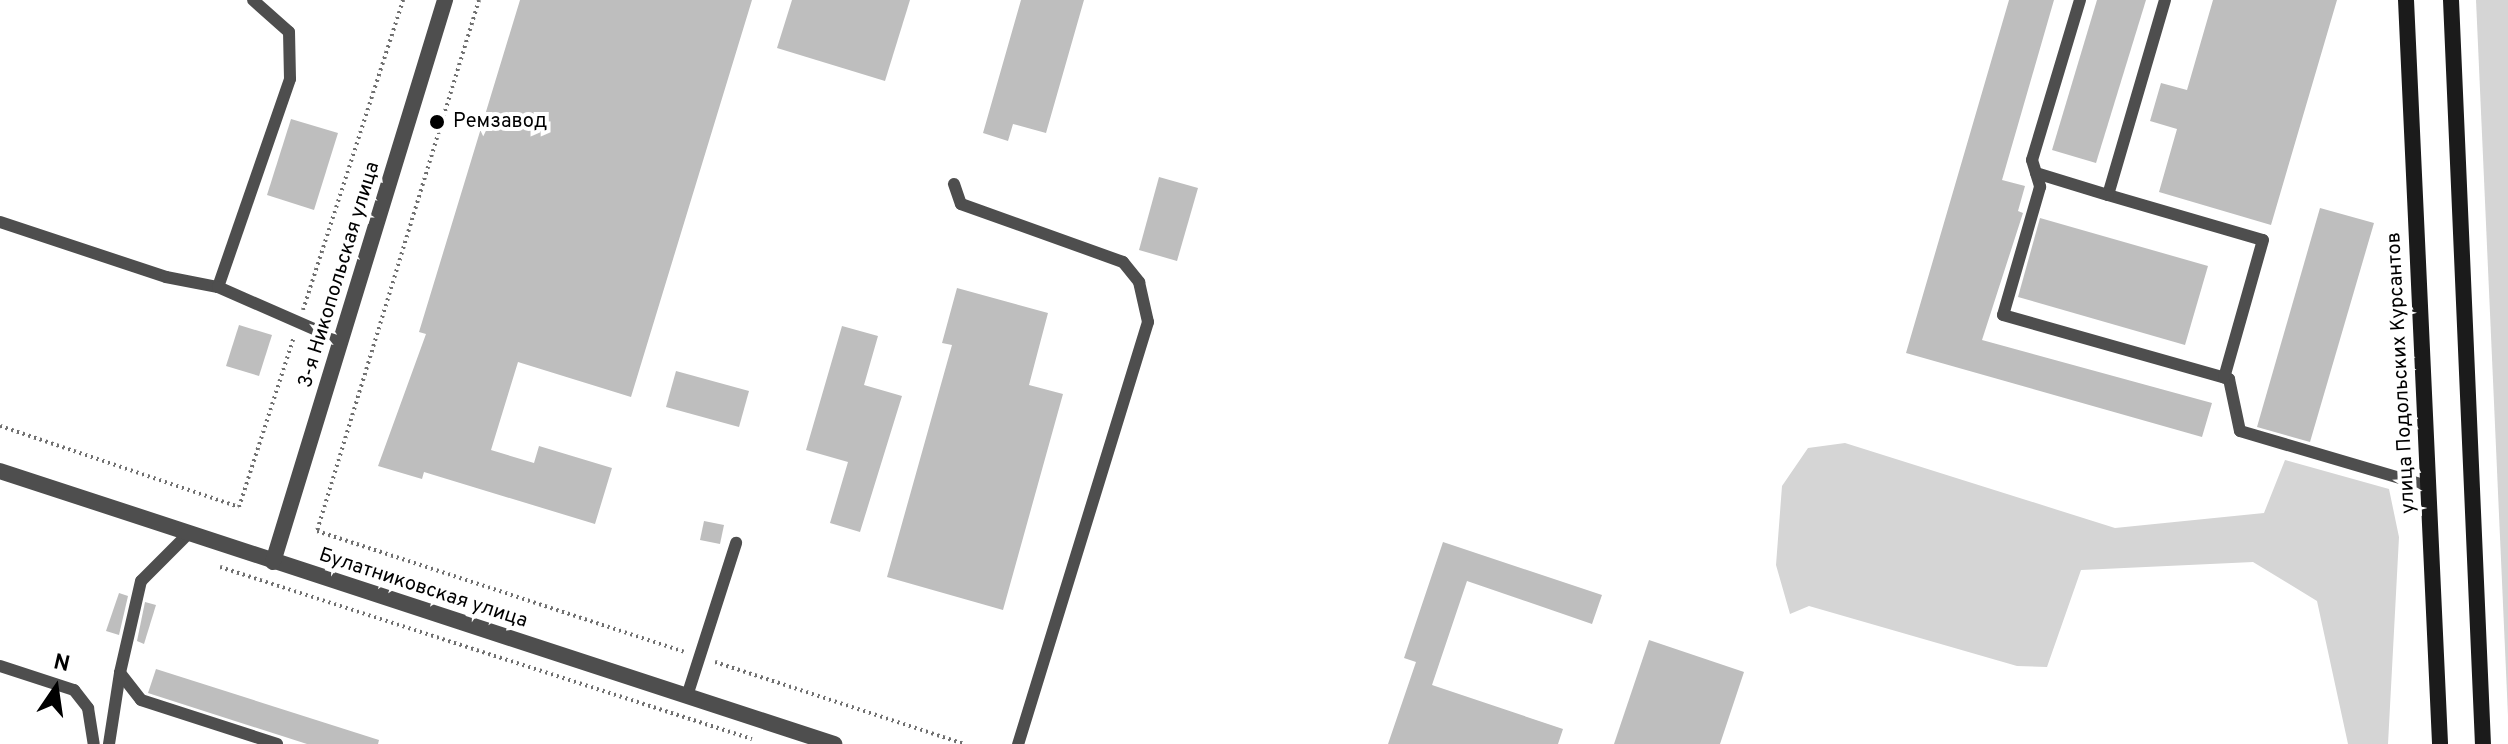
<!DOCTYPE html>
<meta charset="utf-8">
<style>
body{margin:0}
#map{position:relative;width:2508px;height:744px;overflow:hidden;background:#fff;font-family:Overpass,sans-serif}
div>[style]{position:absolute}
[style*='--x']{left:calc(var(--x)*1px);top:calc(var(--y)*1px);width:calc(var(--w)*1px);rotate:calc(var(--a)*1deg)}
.green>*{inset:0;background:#d5d5d5}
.building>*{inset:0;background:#bebebe}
.path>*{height:4px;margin-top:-2px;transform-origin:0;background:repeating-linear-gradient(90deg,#707070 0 2px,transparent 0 6px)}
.lane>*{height:12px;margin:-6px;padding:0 6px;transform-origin:6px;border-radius:6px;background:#4e4e4e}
.street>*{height:16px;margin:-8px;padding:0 8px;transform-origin:8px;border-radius:8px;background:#4e4e4e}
.secondary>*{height:16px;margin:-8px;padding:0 8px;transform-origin:8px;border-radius:8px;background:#1b1b1b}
.dots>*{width:22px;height:22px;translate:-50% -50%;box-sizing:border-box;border:4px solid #fff;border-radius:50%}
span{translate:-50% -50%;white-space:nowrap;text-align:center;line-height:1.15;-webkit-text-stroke:8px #fff;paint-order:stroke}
.poi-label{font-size:20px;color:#000}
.left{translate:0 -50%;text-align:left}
.street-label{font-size:20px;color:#000}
.north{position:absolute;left:16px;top:648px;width:80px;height:80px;-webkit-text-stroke:6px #fff;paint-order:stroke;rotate:13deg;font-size:22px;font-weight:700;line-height:32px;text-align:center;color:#000}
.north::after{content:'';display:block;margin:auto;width:28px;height:36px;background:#000;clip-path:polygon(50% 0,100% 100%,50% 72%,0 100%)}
</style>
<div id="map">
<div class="green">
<i style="clip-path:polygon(2476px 0,2508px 0,2508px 716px)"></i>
<i style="clip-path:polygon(1845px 443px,2115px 528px,2264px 513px,2285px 460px,2389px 489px,2399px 537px,2388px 744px,2348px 744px,2317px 601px,2253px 562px,2081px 570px,2047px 667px,2017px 666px,1809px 606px,1790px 614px,1776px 565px,1782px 486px,1808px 448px)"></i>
</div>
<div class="building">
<i style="clip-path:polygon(520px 0,752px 0,631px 397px,518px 362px,491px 450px,534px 463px,539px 446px,612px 468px,595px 524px,424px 472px,422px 479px,378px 466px,426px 334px,419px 332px)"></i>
<i style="clip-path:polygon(792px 0,910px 0,885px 81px,777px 48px)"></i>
<i style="clip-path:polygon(1021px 0,1084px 0,1046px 133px,1013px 124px,1008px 141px,983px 133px)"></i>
<i style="clip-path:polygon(2009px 0,2054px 0,2002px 180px,2025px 186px,2018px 211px,2023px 213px,1982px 340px,2212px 403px,2202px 437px,1906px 353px)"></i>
<i style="clip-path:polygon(2097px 0,2146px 0,2096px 163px,2052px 150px)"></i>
<i style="clip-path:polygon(2213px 0,2337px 0,2271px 225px,2159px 192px,2177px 129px,2150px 121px,2161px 83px,2187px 90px)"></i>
<i style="clip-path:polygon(291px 119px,338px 133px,314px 210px,267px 195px)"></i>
<i style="clip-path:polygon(1159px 177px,1198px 188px,1177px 261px,1139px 250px)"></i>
<i style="clip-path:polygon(2320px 208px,2374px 223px,2310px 442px,2257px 427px)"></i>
<i style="clip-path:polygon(2040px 218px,2208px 266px,2185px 345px,2018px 297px)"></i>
<i style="clip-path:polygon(957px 288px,1048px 313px,1029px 385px,1063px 394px,1003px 610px,887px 577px,952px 345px,942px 343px)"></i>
<i style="clip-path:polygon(239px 325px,272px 335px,259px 376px,226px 366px)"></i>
<i style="clip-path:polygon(842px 326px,878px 336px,864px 385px,902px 396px,860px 532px,830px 523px,848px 462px,806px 450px)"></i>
<i style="clip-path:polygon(676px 371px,749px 391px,739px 427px,666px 407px)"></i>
<i style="clip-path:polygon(704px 521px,724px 525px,720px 544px,700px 540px)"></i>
<i style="clip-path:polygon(1443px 542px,1602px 595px,1592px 624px,1467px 581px,1432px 685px,1563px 729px,1558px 744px,1388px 744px,1416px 662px,1404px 658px)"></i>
<i style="clip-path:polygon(119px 593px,128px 596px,119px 635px,106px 631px)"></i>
<i style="clip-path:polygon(145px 602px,156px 605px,144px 644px,137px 641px)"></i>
<i style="clip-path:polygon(1649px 640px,1744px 672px,1720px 744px,1614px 744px)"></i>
<i style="clip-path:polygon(156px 669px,379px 740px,378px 744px,307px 744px,148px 693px)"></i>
</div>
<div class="path">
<i style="--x:479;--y:0;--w:555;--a:106.97"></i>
<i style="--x:317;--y:531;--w:386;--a:18.2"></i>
<i style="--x:303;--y:310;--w:326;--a:-72.1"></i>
<i style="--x:0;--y:426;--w:252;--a:18.7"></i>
<i style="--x:239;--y:507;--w:179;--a:-72.1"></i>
<i style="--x:220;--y:567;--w:559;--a:17.92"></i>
<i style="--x:715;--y:662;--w:262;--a:18.2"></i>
</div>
<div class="lane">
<i style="--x:2080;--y:0;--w:167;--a:106.7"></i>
<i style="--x:2032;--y:160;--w:28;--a:73"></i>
<i style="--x:2040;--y:187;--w:133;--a:106.1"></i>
<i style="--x:2003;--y:315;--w:235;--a:15.8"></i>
<i style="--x:2229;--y:379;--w:53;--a:78.1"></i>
<i style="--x:2240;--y:431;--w:195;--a:16.4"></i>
<i style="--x:2165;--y:0;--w:203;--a:106.3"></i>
<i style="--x:2108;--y:195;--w:161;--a:16.2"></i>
<i style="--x:2263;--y:240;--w:143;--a:105.8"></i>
<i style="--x:2036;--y:173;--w:75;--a:17"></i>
<i style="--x:954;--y:184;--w:21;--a:71"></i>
<i style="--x:961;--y:204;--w:172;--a:19.7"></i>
<i style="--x:1123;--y:262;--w:26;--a:51"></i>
<i style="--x:1139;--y:282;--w:41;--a:77.3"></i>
<i style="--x:1148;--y:322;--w:442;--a:107.1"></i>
<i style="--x:0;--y:222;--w:175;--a:18.3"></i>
<i style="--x:166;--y:277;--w:53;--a:10.9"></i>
<i style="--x:218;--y:287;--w:220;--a:-70.9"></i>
<i style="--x:290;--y:79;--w:47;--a:-91.2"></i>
<i style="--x:289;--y:32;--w:48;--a:-138.4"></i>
<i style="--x:218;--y:287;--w:134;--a:23.7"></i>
<i style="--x:188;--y:534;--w:66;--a:135"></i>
<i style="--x:141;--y:581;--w:94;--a:102.9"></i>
<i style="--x:120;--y:673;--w:34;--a:52"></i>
<i style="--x:141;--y:700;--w:143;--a:17.9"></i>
<i style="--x:0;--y:666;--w:78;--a:18"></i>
<i style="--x:74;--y:690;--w:23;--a:52"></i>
<i style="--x:88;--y:708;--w:36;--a:81"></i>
<i style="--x:687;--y:696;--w:161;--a:-72.2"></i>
<i style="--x:109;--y:744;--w:72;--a:-81.2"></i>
</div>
<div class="street">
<i style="--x:0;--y:471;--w:878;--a:18.13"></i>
<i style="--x:273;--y:562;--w:588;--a:-72.98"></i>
</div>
<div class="secondary">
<i style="--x:2406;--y:0;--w:745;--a:87.38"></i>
<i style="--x:2451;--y:0;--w:745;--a:87.54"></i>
</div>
<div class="dots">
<i style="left:437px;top:122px;background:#000"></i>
</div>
<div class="poi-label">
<span class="left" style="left:453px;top:122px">Ремзавод</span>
</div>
<div class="street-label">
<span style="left:340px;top:275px;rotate:-73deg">3-я Никопольская улица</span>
<span style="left:2402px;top:373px;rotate:-93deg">улица Подольских Курсантов</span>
<span style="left:423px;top:589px;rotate:18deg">Булатниковская улица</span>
</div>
<div class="north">N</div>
</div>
